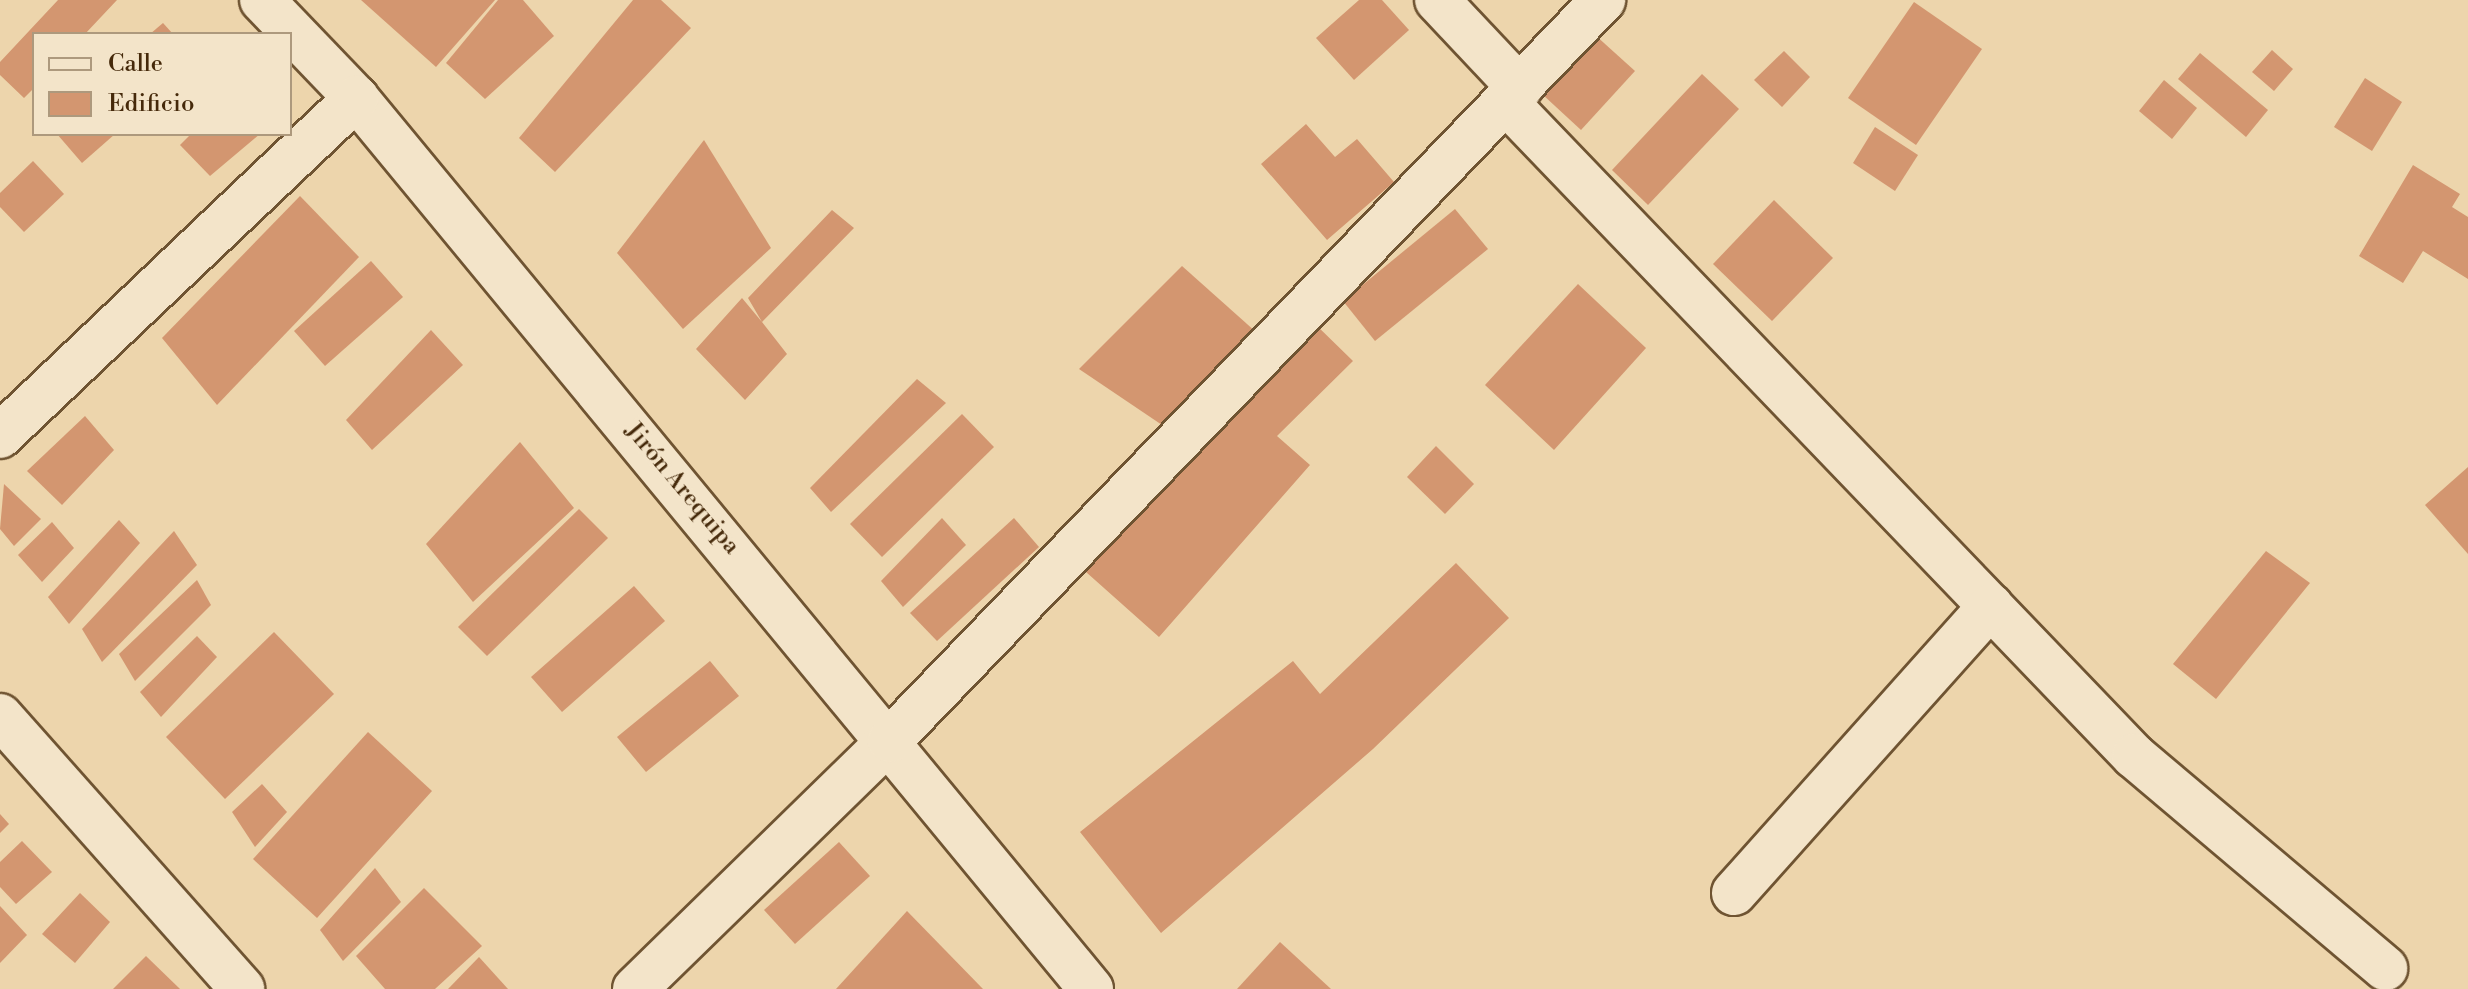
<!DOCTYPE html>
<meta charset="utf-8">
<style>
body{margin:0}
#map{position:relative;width:2468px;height:989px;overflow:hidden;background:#edd5ac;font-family:"Libre Bodoni",serif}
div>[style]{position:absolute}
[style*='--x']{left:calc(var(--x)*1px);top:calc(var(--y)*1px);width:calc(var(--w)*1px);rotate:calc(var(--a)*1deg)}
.building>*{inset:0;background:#d39670}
.roads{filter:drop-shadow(2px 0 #6f5432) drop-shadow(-2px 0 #6f5432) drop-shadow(0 2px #6f5432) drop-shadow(0 -2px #6f5432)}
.minor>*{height:44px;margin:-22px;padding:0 22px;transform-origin:22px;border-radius:22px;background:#f3e4c9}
span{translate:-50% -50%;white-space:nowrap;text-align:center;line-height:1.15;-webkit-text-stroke:7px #f3e4c9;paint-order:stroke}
.street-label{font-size:24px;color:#45290a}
.legend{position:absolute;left:32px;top:32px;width:260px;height:104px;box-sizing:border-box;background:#f3e4c9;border:2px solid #ad997d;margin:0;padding:10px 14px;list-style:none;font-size:24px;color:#45290a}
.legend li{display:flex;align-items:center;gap:16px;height:40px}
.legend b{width:40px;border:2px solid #ad997d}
</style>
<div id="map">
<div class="building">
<i style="clip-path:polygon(58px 0,117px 0,85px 34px,34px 34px,34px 88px,24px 98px,0 75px,0 62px)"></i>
<i style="clip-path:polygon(361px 0,495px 0,436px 67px)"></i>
<i style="clip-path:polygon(498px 0,523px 0,554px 36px,485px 99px,446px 63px)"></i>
<i style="clip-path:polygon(633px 0,661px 0,691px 28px,555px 172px,519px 138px)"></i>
<i style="clip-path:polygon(1359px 0,1382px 0,1409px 30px,1354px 80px,1316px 38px)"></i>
<i style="clip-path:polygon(1914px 2px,1982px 49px,1916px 145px,1848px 98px)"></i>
<i style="clip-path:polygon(163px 23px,173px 34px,150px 34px)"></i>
<i style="clip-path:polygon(1594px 34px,1635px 71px,1581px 130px,1542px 94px)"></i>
<i style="clip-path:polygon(2272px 50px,2293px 69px,2274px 91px,2252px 72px)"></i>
<i style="clip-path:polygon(1784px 51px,1810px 77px,1782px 107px,1754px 80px)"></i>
<i style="clip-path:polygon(2200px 53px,2268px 110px,2246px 137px,2178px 79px)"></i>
<i style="clip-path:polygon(1702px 74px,1739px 109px,1648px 205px,1612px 170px)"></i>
<i style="clip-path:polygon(2365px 78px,2402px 102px,2372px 151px,2334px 127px)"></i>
<i style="clip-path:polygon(2164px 80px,2197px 108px,2172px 139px,2139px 111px)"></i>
<i style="clip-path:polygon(1306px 124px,1335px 157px,1357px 139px,1394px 182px,1327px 240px,1261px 164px)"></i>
<i style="clip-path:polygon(1875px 127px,1918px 155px,1895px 191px,1853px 163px)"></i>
<i style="clip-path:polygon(57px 134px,115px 134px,82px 163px)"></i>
<i style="clip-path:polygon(191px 134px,260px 134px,210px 176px,180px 145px)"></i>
<i style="clip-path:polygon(704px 140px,771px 248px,683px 329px,617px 253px)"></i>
<i style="clip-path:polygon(33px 161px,64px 194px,24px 232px,0 207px,0 193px)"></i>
<i style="clip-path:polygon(2413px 165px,2460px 194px,2452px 207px,2468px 217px,2468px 279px,2423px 251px,2403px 283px,2359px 256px)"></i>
<i style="clip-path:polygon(300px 196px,359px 257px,217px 405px,162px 338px)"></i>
<i style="clip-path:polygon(1774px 200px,1833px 258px,1772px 321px,1713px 264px)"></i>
<i style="clip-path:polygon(1455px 209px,1488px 249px,1375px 341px,1343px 301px)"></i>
<i style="clip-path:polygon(832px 210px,854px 228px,762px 322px,787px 354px,745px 400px,696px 349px,742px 298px,762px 322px,748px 298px)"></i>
<i style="clip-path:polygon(371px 261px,403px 297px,325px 366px,294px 331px)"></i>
<i style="clip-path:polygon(1182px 266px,1256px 332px,1165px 427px,1079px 369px)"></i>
<i style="clip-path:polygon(1578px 284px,1646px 348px,1554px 450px,1485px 385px)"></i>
<i style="clip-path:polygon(1311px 320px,1353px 361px,1277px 436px,1310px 465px,1159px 637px,1086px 572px)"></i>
<i style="clip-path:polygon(431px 330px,463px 365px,372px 450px,346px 420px)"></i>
<i style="clip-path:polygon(917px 379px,946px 403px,831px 512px,810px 488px)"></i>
<i style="clip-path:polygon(962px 414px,994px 447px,882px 557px,850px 524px)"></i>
<i style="clip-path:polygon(85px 416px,114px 450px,62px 505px,27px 471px)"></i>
<i style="clip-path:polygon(520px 442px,574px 508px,473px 602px,426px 544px)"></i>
<i style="clip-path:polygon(1436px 446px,1474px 484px,1445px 514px,1407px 477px)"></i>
<i style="clip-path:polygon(2468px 467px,2468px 554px,2425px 505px)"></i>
<i style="clip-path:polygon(4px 484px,41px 519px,14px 546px,0 529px)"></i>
<i style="clip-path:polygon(579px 509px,608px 538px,487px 656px,458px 627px)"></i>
<i style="clip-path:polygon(942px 518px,966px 545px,903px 607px,881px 581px)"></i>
<i style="clip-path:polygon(1014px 518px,1039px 547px,937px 641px,910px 613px)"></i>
<i style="clip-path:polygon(119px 520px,140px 543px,69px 624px,48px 597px)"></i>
<i style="clip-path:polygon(52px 522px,74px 548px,42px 582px,18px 555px)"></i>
<i style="clip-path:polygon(174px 531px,197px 565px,102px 662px,82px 629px)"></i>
<i style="clip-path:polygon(2266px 551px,2310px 583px,2216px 699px,2173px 664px)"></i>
<i style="clip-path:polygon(1456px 563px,1509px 618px,1373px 749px,1161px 933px,1080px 832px,1293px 661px,1320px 694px)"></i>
<i style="clip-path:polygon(197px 580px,211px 605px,135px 681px,119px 654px)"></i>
<i style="clip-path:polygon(634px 586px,665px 621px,562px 712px,531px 677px)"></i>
<i style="clip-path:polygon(274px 632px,334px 694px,225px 799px,166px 737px)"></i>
<i style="clip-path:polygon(197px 636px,217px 657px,161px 717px,140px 692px)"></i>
<i style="clip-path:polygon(710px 661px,739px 696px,646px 772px,617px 737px)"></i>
<i style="clip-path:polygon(368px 732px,432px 791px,317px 918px,253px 859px)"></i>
<i style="clip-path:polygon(262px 784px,287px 812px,255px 847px,232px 812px)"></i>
<i style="clip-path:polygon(0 814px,9px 824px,0 833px)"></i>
<i style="clip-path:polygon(22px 841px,52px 872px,16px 904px,0 887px,0 862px)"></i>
<i style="clip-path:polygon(839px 842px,870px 876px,795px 944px,764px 910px)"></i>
<i style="clip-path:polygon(375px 868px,401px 902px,343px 961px,320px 930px)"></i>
<i style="clip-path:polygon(424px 888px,482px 946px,435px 989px,385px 989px,356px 956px)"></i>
<i style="clip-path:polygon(80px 893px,110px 922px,75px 963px,42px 934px)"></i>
<i style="clip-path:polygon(0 906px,27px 935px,0 963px)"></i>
<i style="clip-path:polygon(907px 911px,983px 989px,836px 989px)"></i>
<i style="clip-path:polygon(1280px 942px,1331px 989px,1237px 989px)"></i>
<i style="clip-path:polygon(146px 956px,180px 989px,113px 989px)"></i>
<i style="clip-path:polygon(479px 957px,508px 989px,448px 989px)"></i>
</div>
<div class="roads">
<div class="minor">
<i style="--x:262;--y:0;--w:136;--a:46.2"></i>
<i style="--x:356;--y:98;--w:1155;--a:50.48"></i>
<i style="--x:1437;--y:0;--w:121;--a:46.7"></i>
<i style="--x:1506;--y:102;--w:907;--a:46.16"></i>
<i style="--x:2134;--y:756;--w:329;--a:40.2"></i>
<i style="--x:0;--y:436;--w:491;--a:-43.5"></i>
<i style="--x:0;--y:716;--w:365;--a:48.4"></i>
<i style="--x:1734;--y:893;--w:385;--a:-48.2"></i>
<i style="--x:635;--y:989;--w:356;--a:-44.3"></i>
<i style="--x:890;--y:740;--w:1028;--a:-46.06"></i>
</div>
</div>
<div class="street-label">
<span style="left:682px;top:489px;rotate:50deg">Jirón Arequipa</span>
</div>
<ul class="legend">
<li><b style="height:10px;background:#f3e4c9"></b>Calle</li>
<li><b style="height:22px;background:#d39670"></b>Edificio</li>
</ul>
</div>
